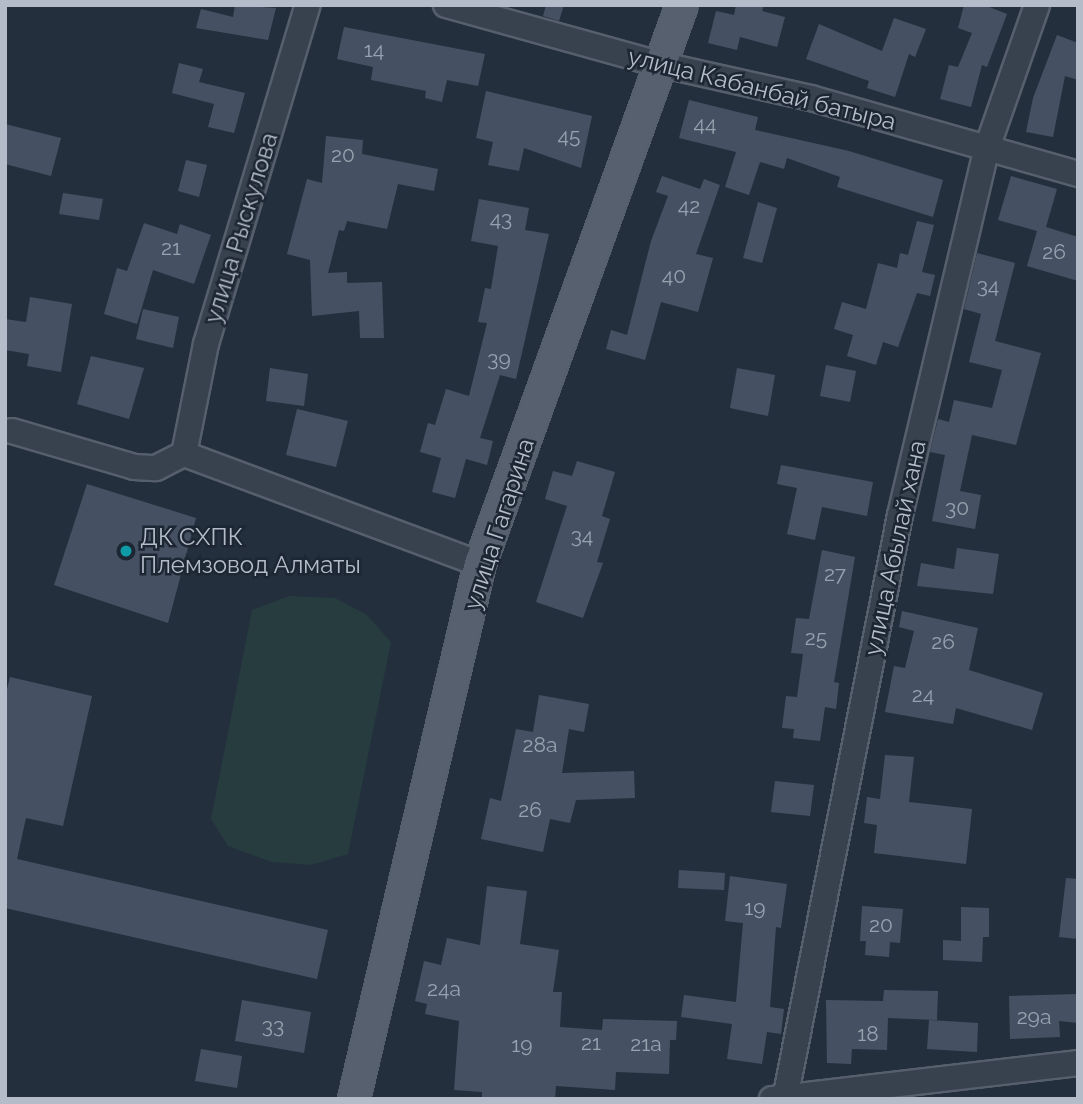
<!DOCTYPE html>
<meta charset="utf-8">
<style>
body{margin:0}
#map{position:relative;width:1083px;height:1104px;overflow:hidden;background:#242f3e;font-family:Raleway,sans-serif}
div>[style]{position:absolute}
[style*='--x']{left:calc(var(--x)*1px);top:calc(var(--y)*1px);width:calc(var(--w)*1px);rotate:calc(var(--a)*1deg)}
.green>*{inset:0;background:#263c3f}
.building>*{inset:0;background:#455162}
.roads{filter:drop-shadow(2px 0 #565f6c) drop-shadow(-2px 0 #565f6c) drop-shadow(0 2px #565f6c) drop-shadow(0 -2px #565f6c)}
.minor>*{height:24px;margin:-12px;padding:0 12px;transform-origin:12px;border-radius:12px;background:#38414e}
.major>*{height:30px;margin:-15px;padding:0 15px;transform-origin:15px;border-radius:15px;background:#56606e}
.dots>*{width:19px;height:19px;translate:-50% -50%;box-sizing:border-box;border:4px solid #1d2633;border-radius:50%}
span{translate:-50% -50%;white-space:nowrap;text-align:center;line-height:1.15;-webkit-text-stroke:5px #1d2633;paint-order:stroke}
.number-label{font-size:21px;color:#98a1af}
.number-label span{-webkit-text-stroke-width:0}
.street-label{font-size:24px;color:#b4bcc9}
.poi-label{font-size:24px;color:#b4bcc9}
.left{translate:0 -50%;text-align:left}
.frame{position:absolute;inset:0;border:7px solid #b4bcc9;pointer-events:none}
</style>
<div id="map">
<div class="green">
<i style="clip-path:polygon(289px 596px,335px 598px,367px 615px,391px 642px,348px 854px,311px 865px,272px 862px,228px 846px,211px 819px,252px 610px)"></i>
</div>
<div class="building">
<i style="clip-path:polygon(235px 5px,276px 8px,268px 40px,196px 28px,201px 9px,233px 17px)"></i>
<i style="clip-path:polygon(546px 5px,564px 5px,559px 21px,543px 16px)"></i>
<i style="clip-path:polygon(736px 5px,764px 5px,762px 11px,785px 17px,777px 47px,740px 37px,737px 50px,708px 43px,716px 11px,734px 15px)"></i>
<i style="clip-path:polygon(964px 5px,984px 5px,1007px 14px,987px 67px,982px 65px,971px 107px,940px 99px,949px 65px,958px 67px,972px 33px,958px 28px)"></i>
<i style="clip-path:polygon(894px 18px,926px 29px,915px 57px,909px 54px,895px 97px,867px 88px,869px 81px,806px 59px,819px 24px,882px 51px)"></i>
<i style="clip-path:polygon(344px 27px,485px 54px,478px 86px,447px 80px,442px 102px,425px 98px,426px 91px,371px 80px,373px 67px,337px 59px)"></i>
<i style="clip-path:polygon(1057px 35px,1078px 43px,1078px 80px,1065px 76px,1053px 137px,1026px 132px,1033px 98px)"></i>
<i style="clip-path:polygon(179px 63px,203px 69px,199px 82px,245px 93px,234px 133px,208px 127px,214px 104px,172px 93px)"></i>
<i style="clip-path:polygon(486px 91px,592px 116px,581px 168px,524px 148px,519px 171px,488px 165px,493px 142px,476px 138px)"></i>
<i style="clip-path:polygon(689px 100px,758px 117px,755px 130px,849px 151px,943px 180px,933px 217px,837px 187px,840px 177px,787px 158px,784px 169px,760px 162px,749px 195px,725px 187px,736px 152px,679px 138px)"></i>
<i style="clip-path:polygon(5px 124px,61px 138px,51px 176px,5px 164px)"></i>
<i style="clip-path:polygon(326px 136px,363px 140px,362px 154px,438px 169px,434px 191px,398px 184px,387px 229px,347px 221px,344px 231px,339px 230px,328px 273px,347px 272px,347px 283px,382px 282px,384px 338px,360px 338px,359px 311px,312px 316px,310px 260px,287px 254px,307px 179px,322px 183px)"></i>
<i style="clip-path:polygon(186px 160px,207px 165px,199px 197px,178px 191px)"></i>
<i style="clip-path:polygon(662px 176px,700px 189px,704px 179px,720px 185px,696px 254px,713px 258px,698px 312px,661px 302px,645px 360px,606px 349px,611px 330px,627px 335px,651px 241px,668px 196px,656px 192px)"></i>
<i style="clip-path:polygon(1011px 176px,1057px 189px,1046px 227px,1078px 237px,1078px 281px,1027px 266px,1037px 231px,998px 220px)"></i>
<i style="clip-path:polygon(63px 193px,103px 199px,99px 220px,59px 214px)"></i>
<i style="clip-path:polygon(479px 199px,529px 208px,525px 230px,549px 234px,516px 379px,500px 375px,480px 438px,493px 441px,487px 465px,466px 459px,455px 498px,432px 492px,441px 458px,420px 452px,428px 423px,435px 425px,446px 389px,469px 396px,487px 323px,478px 322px,485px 288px,491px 289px,498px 246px,471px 241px)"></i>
<i style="clip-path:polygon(758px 202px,777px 208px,762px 263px,743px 258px)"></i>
<i style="clip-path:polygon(917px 221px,934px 225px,922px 272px,935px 275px,930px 296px,917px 293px,898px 347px,883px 342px,876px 365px,847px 356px,853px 335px,834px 329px,842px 302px,866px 309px,878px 263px,897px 268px,900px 253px,908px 255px)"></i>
<i style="clip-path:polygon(144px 223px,177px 234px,180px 224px,211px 235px,194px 284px,153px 270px,137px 324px,104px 314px,117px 268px,127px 271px)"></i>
<i style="clip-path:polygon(977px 253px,1015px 263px,995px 341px,1041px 353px,1016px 445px,972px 435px,960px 491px,981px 495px,975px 529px,932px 521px,945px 455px,930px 452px,938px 419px,949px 422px,954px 400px,992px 408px,1002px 370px,969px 362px,981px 314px,964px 309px)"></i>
<i style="clip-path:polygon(30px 297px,72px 304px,61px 372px,27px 366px,29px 354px,5px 350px,5px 319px,26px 322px)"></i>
<i style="clip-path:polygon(143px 309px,179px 317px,173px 348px,136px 339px)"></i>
<i style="clip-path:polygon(91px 356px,144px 368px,129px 419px,77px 404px)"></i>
<i style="clip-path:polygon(826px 365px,856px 371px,850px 402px,820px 396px)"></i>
<i style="clip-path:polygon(270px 368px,308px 374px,304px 406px,266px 401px)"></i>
<i style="clip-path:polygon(737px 368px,775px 375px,768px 416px,730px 408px)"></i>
<i style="clip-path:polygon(297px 409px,348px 421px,336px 467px,286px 455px)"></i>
<i style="clip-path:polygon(577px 461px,615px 472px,602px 516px,610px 519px,597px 562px,603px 563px,583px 618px,536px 602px,567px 506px,545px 499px,553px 471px,572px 476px)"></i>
<i style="clip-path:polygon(781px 465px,873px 482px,867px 516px,822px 507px,815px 540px,787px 534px,797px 488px,777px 484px)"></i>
<i style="clip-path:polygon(87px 484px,196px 518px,168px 623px,54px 585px)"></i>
<i style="clip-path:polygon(957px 548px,999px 554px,993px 594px,917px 586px,921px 563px,954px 569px)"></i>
<i style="clip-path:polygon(822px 550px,855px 557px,834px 682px,839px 683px,836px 709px,825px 707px,820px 741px,793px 738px,794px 729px,782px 728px,786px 696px,797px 697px,803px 654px,791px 653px,796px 618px,809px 619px)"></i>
<i style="clip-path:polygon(902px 611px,978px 628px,969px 670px,1043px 693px,1032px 730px,956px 708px,953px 724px,885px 712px,894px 666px,905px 668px,914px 631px,899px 627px)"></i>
<i style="clip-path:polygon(10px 677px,92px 696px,63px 826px,26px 818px,17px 859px,328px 930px,317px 979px,5px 908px,5px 697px)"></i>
<i style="clip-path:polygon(539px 695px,589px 704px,584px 732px,569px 729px,562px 773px,634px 771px,635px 798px,576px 800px,570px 823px,550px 819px,543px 852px,481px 839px,490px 798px,501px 801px,516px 729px,533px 732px)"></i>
<i style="clip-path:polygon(885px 755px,914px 757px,909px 802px,972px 809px,966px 864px,874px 853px,877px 825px,864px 823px,867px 797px,880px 799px)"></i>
<i style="clip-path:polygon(775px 781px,814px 785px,810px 816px,771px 812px)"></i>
<i style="clip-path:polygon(679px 870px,725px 873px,724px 890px,678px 888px)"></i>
<i style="clip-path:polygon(730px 876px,787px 884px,781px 928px,776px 927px,770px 1007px,784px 1009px,781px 1034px,767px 1032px,762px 1064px,727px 1059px,732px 1024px,681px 1017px,684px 995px,736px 1002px,743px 923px,725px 921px)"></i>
<i style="clip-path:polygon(1066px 878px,1078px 879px,1078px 939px,1059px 937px)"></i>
<i style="clip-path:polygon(487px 886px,527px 891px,520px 944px,559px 950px,553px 992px,562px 992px,560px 1027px,602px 1030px,603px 1019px,677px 1021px,676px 1040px,670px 1040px,669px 1074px,616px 1072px,615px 1090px,556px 1086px,555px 1099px,482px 1099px,482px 1092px,454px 1090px,459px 1021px,425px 1014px,427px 1004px,415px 1001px,424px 961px,441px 965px,447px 938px,480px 945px)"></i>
<i style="clip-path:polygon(862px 906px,903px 909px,900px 943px,890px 942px,889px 957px,865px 955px,866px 941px,860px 941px)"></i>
<i style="clip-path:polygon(961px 907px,989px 908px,989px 937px,983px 937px,982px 962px,943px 960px,943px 940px,961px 941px)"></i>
<i style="clip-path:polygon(884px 990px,938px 991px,937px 1020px,888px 1018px,887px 1050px,852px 1049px,851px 1064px,827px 1063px,826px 1000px,883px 1001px)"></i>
<i style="clip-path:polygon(1078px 994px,1078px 1023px,1059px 1021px,1060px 1037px,1010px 1039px,1009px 996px)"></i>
<i style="clip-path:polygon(242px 1000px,311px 1012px,304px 1053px,235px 1041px)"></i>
<i style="clip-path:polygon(929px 1020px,978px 1023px,977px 1052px,927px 1049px)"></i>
<i style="clip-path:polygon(201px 1049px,242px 1056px,237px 1088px,195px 1081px)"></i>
</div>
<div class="roads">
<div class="minor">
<i style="--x:446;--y:5;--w:225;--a:15.5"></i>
<i style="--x:663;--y:65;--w:152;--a:12.6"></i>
<i style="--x:811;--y:98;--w:278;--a:15.9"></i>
<i style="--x:12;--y:431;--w:127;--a:16.4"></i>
<i style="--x:134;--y:467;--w:22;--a:3"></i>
<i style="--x:156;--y:468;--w:31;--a:-27"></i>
<i style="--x:184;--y:454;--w:316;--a:20.4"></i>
<i style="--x:184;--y:454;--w:112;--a:-78.7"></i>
<i style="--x:206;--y:344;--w:354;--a:-73.3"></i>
<i style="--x:772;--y:1099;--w:308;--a:-6.7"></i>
<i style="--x:785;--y:1099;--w:595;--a:-78.86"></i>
<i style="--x:900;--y:515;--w:377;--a:-76.7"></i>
<i style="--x:987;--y:148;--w:151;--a:-70.7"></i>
</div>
<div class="major">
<i style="--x:354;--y:1099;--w:550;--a:-76.75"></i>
<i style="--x:480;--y:564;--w:594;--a:-70.13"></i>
</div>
</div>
<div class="dots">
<i style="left:126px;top:551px;background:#0f9aa8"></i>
</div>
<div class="number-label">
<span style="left:374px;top:50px">14</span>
<span style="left:705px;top:124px">44</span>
<span style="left:569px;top:136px">45</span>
<span style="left:343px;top:155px">20</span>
<span style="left:689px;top:206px">42</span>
<span style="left:501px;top:219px">43</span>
<span style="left:171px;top:248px">21</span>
<span style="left:1054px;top:252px">26</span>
<span style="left:674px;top:276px">40</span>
<span style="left:988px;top:286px">34</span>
<span style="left:499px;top:359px">39</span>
<span style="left:957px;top:508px">30</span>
<span style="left:582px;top:536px">34</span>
<span style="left:835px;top:574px">27</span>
<span style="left:816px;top:638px">25</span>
<span style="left:943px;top:642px">26</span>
<span style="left:923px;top:695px">24</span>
<span style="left:540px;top:745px">28а</span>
<span style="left:530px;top:810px">26</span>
<span style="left:755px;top:908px">19</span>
<span style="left:881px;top:925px">20</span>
<span style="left:444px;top:989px">24а</span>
<span style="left:1034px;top:1017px">29а</span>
<span style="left:273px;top:1026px">33</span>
<span style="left:868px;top:1034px">18</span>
<span style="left:591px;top:1043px">21</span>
<span style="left:646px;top:1044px">21а</span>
<span style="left:522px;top:1045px">19</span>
</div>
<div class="street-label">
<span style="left:762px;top:89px;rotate:14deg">улица Кабанбай батыра</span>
<span style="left:241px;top:228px;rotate:-73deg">улица Рыскулова</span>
<span style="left:499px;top:524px;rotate:-72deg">улица Гагарина</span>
<span style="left:895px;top:548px;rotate:-78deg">улица Абылай хана</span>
</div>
<div class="poi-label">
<span class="left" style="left:140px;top:551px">ДК СХПК<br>Племзовод Алматы</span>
</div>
<div class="frame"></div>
</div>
